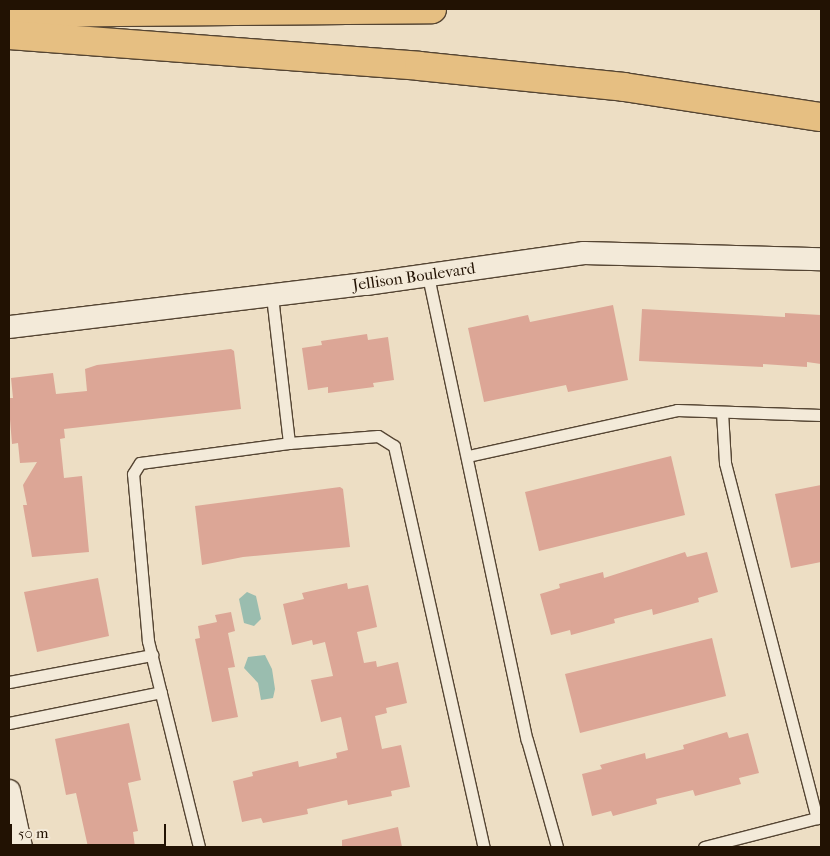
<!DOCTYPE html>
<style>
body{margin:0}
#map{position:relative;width:830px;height:856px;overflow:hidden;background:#eddec4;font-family:"IM FELL French Canon",serif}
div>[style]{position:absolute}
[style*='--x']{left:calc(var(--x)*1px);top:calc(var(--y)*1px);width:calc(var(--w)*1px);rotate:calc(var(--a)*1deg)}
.water>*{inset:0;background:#9abdaf}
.building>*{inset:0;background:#dca696}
.roads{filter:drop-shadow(1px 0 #554533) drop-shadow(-1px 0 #554533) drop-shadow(0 1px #554533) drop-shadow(0 -1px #554533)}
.service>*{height:11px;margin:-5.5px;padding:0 5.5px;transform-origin:5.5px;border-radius:5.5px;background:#f3ead9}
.minor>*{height:22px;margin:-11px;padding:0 11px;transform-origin:11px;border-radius:11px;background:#f3ead9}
.motorway>*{height:28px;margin:-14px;padding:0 14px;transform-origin:14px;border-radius:14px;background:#e6bf82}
span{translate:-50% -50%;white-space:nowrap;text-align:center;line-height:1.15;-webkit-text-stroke:4px #f3ead9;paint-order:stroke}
.street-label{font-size:16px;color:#221203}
.frame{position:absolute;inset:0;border:10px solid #221203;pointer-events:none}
.scale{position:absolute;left:10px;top:824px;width:156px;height:22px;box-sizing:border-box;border:2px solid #221203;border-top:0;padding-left:6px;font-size:15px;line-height:18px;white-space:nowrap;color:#221203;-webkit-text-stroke:4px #f3ead9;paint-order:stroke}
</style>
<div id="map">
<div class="water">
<i style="clip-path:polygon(247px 592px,256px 596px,261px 619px,254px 626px,244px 623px,239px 599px)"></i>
<i style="clip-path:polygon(265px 655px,272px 669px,275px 689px,273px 698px,261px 700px,258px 683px,244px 668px,248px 657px)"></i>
</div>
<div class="building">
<i style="clip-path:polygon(613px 305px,628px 380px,568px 392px,566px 385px,484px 402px,468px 328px,528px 315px,530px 322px)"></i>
<i style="clip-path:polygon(642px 309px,785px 317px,785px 313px,821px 315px,821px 364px,807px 362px,807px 367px,763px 364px,763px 367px,639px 361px)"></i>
<i style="clip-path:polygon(367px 334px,368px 340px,388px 337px,394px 380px,373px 383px,374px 387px,328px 393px,328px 387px,308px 390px,302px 348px,322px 345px,321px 341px)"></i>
<i style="clip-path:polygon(231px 349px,234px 351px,241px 409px,64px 429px,65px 438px,60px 439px,64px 478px,82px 476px,89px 552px,32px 557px,23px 505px,27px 505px,23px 485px,37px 462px,20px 463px,18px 443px,12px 444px,9px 407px,9px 398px,13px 398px,11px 378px,53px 373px,56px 394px,87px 391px,85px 369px,97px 365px)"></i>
<i style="clip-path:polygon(671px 456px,685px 515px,539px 551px,525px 492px)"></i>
<i style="clip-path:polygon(821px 485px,821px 562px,791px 568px,775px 494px)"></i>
<i style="clip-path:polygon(340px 487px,343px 489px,350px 547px,243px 557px,202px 565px,195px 506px)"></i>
<i style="clip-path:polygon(685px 552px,687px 557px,707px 552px,718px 592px,698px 598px,699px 602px,653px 615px,652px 609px,614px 619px,615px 623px,571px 635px,570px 630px,551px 635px,540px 594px,560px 588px,559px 584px,603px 572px,604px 578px)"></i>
<i style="clip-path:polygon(98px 578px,109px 636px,37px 652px,24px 592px)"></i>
<i style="clip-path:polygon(347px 583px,348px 589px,368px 585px,377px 627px,357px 632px,364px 663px,376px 661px,377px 667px,398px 662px,407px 703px,386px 708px,387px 713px,375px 716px,382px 749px,401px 745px,410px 787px,391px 791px,392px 796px,348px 805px,347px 800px,307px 809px,308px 814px,263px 823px,261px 818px,242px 822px,233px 781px,253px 776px,252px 772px,298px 761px,299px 767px,337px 758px,336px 753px,348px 750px,341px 717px,321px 722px,311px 680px,333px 676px,325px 642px,313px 645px,312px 640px,292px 645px,283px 604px,304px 599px,302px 593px)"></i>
<i style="clip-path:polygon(231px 612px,235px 631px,228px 633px,235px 667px,228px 668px,238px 717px,212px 722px,195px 639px,200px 638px,198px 626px,217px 622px,215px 615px)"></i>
<i style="clip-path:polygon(712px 638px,726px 696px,580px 733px,565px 674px)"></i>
<i style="clip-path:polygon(129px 723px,141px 780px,128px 783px,138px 831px,133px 832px,135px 847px,88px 847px,76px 793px,66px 795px,55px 739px)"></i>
<i style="clip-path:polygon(727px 732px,729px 738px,748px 733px,759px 773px,739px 778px,741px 784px,695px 796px,693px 790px,656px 799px,657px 804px,613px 816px,611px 811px,592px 816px,582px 774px,602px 769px,600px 765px,645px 753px,646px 759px,684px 749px,683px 745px)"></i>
<i style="clip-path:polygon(398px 827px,402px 847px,342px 847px,342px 840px)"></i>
</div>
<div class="roads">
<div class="service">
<i style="--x:428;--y:276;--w:474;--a:78"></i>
<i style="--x:527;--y:740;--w:111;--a:74.3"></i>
<i style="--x:272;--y:296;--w:148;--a:83.4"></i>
<i style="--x:722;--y:412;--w:51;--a:86.6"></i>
<i style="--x:725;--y:463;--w:367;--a:75.5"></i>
<i style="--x:468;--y:456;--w:214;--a:-12.4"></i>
<i style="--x:677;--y:410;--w:144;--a:2"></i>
<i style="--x:9;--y:682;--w:146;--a:-10.7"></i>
<i style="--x:9;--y:723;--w:155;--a:-11.5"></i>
<i style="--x:199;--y:847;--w:212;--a:-103.9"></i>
<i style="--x:148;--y:641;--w:168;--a:-95.1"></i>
<i style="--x:133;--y:474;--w:13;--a:-58"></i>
<i style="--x:140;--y:463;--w:150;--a:-7.6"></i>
<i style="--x:289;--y:443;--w:89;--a:-4.5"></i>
<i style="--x:378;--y:436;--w:19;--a:32"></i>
<i style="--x:394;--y:446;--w:411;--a:77.4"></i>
<i style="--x:704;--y:847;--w:121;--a:-14.4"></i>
</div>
<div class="minor">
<i style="--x:9;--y:327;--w:360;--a:-6.9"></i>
<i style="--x:366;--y:284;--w:220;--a:-8.1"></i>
<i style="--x:584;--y:253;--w:237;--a:1.5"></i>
<i style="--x:9;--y:791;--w:57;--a:77.9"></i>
</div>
<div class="motorway">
<i style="--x:9;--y:13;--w:423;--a:-0.5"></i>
<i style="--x:9;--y:35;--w:411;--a:4.3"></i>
<i style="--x:419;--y:66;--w:206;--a:5.8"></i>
<i style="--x:624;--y:87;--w:199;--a:8.7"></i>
</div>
</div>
<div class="street-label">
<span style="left:414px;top:277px;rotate:-8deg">Jellison Boulevard</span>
</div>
<div class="frame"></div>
<div class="scale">50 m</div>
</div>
